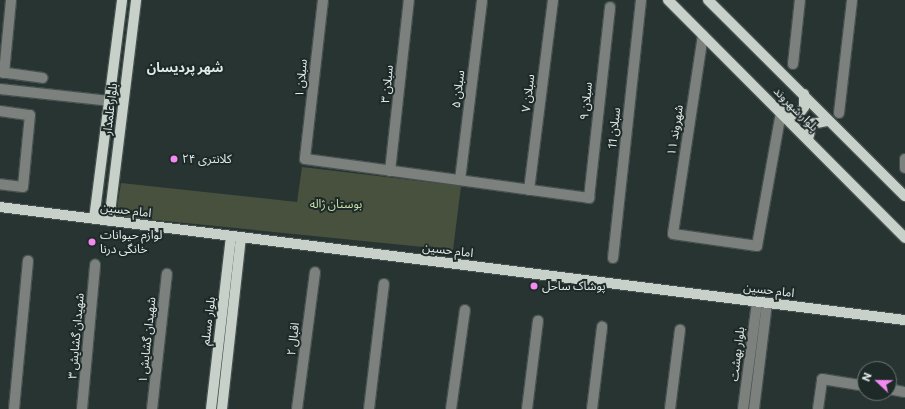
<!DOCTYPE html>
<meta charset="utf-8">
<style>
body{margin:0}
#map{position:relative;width:905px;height:409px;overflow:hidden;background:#283432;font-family:Commissioner,"Noto Sans Arabic",sans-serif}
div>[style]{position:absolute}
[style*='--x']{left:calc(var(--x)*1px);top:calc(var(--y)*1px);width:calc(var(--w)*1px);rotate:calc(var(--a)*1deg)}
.green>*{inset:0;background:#48503e}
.roads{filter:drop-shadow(1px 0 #46514f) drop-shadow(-1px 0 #46514f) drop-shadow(0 1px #46514f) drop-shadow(0 -1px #46514f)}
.minor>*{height:10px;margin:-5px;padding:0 5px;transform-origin:5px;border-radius:5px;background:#7c817e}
.major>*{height:10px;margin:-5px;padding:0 5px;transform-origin:5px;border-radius:5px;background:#c7d1ca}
.dots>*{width:11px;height:11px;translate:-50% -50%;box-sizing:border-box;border:2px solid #1e2a28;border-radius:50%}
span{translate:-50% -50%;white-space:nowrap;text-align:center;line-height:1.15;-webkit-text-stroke:4px #1e2a28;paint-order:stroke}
.street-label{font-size:12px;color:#e2eae9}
.poi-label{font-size:12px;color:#e2eae9}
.left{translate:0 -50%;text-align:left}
.park-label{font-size:12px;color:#c8dfa7}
.neighbourhood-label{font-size:13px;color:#e2eae9;font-weight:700}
.north{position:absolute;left:857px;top:361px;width:40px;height:40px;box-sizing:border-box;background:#1e2a28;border:1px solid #6c7775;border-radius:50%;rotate:292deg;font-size:11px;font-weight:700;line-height:16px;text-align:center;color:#e2eae9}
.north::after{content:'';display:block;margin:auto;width:14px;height:18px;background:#f389f1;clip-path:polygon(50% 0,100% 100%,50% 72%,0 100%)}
</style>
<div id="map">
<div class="green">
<i style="clip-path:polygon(302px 167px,461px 186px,453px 250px,116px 216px,121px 183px,297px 202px)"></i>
</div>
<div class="roads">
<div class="minor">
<i style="--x:323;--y:0;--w:160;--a:96.5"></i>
<i style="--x:305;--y:159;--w:287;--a:7.8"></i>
<i style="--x:589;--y:198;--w:192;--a:-83.7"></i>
<i style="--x:703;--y:35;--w:201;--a:98.6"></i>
<i style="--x:673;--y:234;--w:85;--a:8.1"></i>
<i style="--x:757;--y:246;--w:136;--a:-79.8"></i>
<i style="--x:793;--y:64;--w:64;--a:-83.8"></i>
<i style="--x:0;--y:72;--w:43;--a:7.9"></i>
<i style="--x:4;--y:73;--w:73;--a:-84.5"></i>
<i style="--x:0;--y:89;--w:112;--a:6.2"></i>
<i style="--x:0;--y:111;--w:30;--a:8"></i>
<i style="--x:30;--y:115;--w:72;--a:95.6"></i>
<i style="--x:23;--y:187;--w:23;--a:-173"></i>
<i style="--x:839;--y:113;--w:114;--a:-83.4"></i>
<i style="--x:905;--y:159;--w:9;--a:90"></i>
<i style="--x:390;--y:171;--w:172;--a:-83.7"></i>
<i style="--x:460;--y:180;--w:181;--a:-83"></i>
<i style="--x:529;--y:190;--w:192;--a:-82.8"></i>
<i style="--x:613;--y:258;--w:260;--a:-83.8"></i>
<i style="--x:889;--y:389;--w:16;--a:11"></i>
<i style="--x:14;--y:409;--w:149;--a:-84.6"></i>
<i style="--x:82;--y:409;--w:145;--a:-84.8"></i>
<i style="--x:152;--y:409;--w:136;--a:-83.7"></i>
<i style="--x:297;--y:409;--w:138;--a:-82.5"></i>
<i style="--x:369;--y:409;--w:126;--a:-83.2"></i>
<i style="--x:451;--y:409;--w:100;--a:-82"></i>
<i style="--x:527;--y:409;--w:89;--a:-82.9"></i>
<i style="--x:592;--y:409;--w:83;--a:-83"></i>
<i style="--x:670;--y:409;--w:80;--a:-82.8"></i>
<i style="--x:743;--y:409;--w:108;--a:-82.5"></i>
<i style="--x:754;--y:409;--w:107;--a:-83"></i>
<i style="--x:818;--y:409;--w:30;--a:-82"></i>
<i style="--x:822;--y:379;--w:44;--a:9.2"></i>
</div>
<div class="major">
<i style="--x:668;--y:0;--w:336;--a:45.1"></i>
<i style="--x:708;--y:0;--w:278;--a:44.9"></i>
<i style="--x:783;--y:111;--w:7;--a:34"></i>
<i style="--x:789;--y:115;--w:10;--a:-6"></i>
<i style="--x:799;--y:114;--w:9;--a:-54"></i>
<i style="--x:804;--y:107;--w:13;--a:-90"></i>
<i style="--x:808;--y:139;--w:16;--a:-75"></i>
<i style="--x:812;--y:124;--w:15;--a:-11"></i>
<i style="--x:0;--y:207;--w:912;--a:7.12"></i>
<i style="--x:94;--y:219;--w:221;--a:-82.7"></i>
<i style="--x:109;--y:221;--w:223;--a:-83"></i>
<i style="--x:211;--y:409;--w:174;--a:-83.4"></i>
<i style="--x:222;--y:409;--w:173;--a:-83.7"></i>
</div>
</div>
<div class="dots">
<i style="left:174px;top:159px;background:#f389f1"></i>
<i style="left:92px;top:242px;background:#f389f1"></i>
<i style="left:534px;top:286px;background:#f389f1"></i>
</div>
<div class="street-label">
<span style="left:301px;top:78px;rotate:-84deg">سبلان ۱</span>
<span style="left:387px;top:84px;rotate:-84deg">سبلان ۳</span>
<span style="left:458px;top:89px;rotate:-83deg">سبلان ۵</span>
<span style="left:528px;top:93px;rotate:-83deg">سبلان ۷</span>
<span style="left:586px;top:101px;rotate:-84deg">سبلان ۹</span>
<span style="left:110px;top:109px;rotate:-83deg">بلوار علمدار</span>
<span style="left:796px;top:109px;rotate:45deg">بلوار شهروند</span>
<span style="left:614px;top:128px;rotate:-84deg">سبلان 11</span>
<span style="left:675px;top:130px;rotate:-81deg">شهروند ۱۱</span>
<span style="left:126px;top:210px;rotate:7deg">امام حسین</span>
<span style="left:448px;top:250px;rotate:7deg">امام حسین</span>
<span style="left:769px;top:290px;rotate:7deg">امام حسین</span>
<span style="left:208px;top:321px;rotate:-83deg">بلوار مسلم</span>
<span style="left:76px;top:336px;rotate:-85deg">شهیدان گشایش ۳</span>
<span style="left:293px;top:339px;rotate:-83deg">اقبال ۲</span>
<span style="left:147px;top:340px;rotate:-84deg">شهیدان گشایش ۱</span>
<span style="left:737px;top:354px;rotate:-83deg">بلوار بهشت</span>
</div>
<div class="poi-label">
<span class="left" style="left:182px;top:159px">کلانتری ۲۴</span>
<span class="left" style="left:100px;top:242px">لوازم حیوانات<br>خانگی درنا</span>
<span class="left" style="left:542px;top:286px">پوشاک ساحل</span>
</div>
<div class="park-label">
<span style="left:336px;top:204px">بوستان ژاله</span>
</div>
<div class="neighbourhood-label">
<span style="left:185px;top:67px">شهر پردیسان</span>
</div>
<div class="north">N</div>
</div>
